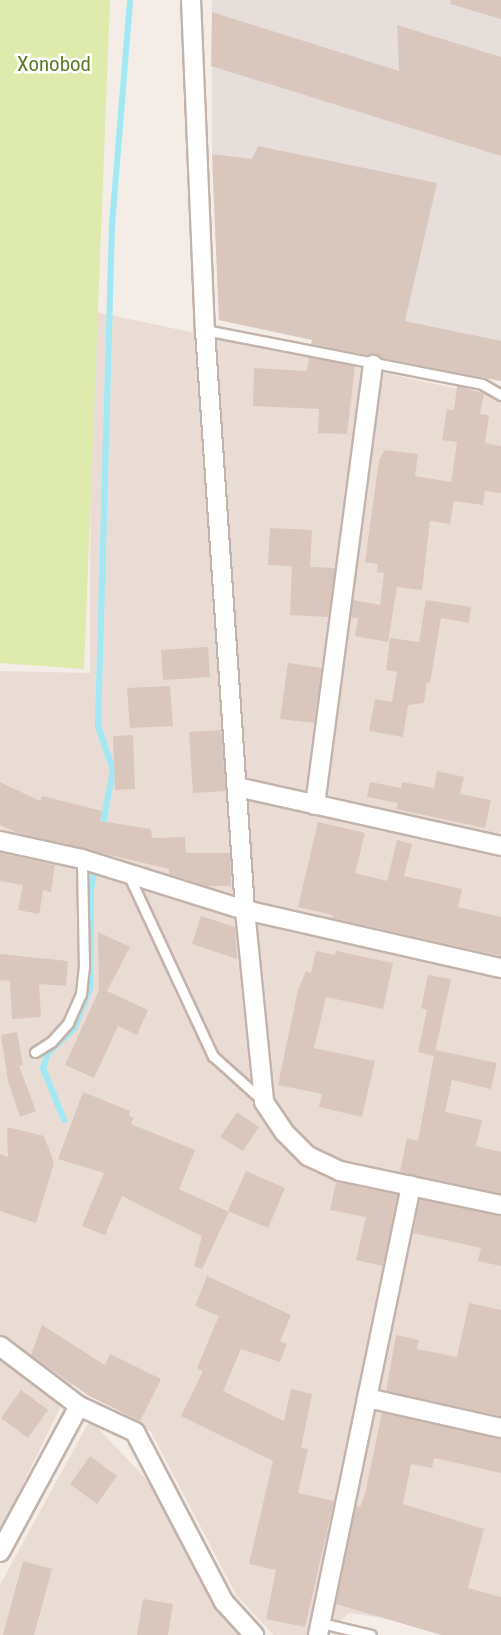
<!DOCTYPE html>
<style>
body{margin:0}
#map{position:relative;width:501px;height:1635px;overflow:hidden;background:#f4ece6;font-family:"Roboto Condensed",sans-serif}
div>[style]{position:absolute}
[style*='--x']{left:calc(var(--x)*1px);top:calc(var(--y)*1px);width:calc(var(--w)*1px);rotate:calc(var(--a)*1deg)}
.residential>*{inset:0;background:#e8dcd4}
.industrial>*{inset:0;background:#e6dedb}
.green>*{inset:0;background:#dfeaad}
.stream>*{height:6px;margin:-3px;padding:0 3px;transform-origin:3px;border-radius:3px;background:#9fe8f4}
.building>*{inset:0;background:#d9c7be}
.roads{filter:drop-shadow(2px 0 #c3b4ab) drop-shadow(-2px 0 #c3b4ab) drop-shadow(0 2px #c3b4ab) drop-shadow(0 -2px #c3b4ab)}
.service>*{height:9px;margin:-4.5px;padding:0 4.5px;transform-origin:4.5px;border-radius:4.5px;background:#fff}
.minor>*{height:18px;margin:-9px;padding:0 9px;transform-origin:9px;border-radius:9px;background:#fff}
span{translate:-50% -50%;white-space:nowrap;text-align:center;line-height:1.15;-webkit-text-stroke:5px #fff;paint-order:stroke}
.park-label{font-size:21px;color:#5e7c25}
</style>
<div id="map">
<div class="residential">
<i style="clip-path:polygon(91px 311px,501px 398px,501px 1635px,349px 1613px,327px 1635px,274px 1635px,237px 1596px,151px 1432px,73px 1381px,0 1531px,0 671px,90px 673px)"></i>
<i style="clip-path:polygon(90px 1420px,150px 1483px,231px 1624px,244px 1635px,0 1635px,0 1585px)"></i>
</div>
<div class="industrial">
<i style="clip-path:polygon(212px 0,501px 0,501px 381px,219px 320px,212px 154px)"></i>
</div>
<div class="green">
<i style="clip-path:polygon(0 0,110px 0,84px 669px,0 663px)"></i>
</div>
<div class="stream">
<i style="--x:102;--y:829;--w:60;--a:-79.4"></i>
<i style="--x:113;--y:770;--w:46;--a:-108.8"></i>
<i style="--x:98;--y:726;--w:501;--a:-88.4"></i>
<i style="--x:112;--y:225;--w:226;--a:-85.4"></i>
<i style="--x:64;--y:1120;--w:56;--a:-112"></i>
<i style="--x:43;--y:1068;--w:16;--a:-72"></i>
<i style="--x:48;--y:1053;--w:35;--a:-43"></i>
<i style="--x:74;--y:1029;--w:44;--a:-68.7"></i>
<i style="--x:90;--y:988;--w:98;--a:-89.4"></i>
<i style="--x:91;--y:890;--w:46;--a:-79.9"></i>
</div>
<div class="building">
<i style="clip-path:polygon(451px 0,501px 0,501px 19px,450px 4px)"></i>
<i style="clip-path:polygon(212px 12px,399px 71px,397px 25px,501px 57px,501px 156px,211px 66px)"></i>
<i style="clip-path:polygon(258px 146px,437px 183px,405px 321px,501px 341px,501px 381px,311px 344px,312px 340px,219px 320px,212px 154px,252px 159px)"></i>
<i style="clip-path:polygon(309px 357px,355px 366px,347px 434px,318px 433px,319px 409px,253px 406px,254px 368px,307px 371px)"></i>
<i style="clip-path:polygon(457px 386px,484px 393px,480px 414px,489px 415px,485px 443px,501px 446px,501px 493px,485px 491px,483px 505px,454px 501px,450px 524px,430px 521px,422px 590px,397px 587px,388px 642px,355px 636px,358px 618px,351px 618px,353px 600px,380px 605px,384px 573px,377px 572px,378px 564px,365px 562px,379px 460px,385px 450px,418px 454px,415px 476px,451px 482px,457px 442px,442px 440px,447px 409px,454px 410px)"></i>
<i style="clip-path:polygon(270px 528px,312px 530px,310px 567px,335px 568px,328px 617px,290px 615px,292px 566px,268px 565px)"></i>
<i style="clip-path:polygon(426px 600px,471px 607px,469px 623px,441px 618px,430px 683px,427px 682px,424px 703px,408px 705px,403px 737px,369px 731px,375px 699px,392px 702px,397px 672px,386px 670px,390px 638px,419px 642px)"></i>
<i style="clip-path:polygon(208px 647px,210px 677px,163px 680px,161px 650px)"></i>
<i style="clip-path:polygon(288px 663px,322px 668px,314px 723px,280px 719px)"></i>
<i style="clip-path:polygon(170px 686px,173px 726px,130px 728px,127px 688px)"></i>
<i style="clip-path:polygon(221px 730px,226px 791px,193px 793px,189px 732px)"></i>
<i style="clip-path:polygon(133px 735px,135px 789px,115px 790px,113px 736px)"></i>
<i style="clip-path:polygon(437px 771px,464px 777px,460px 794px,491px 800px,485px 828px,396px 809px,398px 803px,367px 797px,370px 782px,401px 788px,402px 782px,434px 788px)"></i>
<i style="clip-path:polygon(0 782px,40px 801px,42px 796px,102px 811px,100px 821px,151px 829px,152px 838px,185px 837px,186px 853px,230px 853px,231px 886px,207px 886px,169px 874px,169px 869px,18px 833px,0 825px)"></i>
<i style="clip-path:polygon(318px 822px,365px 833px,355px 873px,387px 881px,397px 840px,412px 844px,404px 876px,462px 889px,458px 907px,501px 917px,501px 956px,332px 918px,333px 915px,298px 907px)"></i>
<i style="clip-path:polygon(0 853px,55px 865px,51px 892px,43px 890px,39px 914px,18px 910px,23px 885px,0 881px)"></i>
<i style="clip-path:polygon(201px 916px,235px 927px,237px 959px,192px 944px)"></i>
<i style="clip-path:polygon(98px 932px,130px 947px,107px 991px,148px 1010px,137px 1035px,118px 1026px,94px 1078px,65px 1065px,99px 990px)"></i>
<i style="clip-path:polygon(316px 951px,335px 955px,336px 951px,393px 963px,383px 1009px,326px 997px,314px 1048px,375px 1061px,362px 1117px,319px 1107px,322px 1094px,278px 1085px,298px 990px,306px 971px,311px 973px)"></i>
<i style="clip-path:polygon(0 954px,68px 961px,66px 986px,39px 984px,41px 1017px,12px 1019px,10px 981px,0 980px)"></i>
<i style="clip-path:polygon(428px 975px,451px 979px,434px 1056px,418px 1052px,427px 1010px,421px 1008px)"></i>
<i style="clip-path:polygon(17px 1032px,23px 1065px,19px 1066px,36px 1111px,20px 1117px,8px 1081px,1px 1035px)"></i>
<i style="clip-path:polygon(435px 1050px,497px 1063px,491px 1089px,452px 1080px,445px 1112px,482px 1120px,476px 1146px,501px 1152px,501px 1194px,400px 1172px,407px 1138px,418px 1141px)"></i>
<i style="clip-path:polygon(83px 1092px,130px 1111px,129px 1115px,134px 1118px,131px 1124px,195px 1150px,179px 1189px,229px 1212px,202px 1269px,194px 1266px,202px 1236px,122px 1196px,105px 1235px,82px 1226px,104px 1173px,58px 1159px)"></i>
<i style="clip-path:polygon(237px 1112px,259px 1127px,243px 1151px,220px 1137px)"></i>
<i style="clip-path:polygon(7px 1127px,44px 1136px,54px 1163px,36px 1223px,0 1211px,0 1154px,8px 1157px)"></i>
<i style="clip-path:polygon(246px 1171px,285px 1188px,268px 1228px,228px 1211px)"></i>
<i style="clip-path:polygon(336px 1182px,398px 1195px,383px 1266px,356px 1260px,366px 1217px,330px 1210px)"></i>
<i style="clip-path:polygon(420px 1199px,501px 1216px,501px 1266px,478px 1261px,481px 1248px,413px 1233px)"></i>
<i style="clip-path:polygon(207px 1276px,291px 1315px,280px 1341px,287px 1344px,280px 1362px,241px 1349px,223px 1391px,284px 1421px,291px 1389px,312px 1394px,301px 1448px,308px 1449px,298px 1493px,334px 1501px,305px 1627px,266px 1619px,276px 1570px,249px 1564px,273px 1461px,181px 1416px,203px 1371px,197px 1368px,219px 1316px,195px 1306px)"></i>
<i style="clip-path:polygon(469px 1303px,501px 1310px,501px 1416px,386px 1391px,396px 1335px,419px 1340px,417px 1349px,457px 1357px)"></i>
<i style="clip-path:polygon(42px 1325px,105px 1365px,110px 1354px,161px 1379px,140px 1421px,89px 1396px,31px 1355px)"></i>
<i style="clip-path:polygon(21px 1390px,48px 1410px,28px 1438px,1px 1418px)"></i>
<i style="clip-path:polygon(382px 1413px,501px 1439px,501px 1473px,434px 1458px,432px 1468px,411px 1464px,403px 1504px,484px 1529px,468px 1588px,501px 1597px,501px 1635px,441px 1635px,336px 1604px,356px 1506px,360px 1507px,365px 1494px)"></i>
<i style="clip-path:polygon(90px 1456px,117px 1476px,97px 1504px,70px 1484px)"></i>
<i style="clip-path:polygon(23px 1561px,52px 1569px,34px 1635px,3px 1635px)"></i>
<i style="clip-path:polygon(143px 1599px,173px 1604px,168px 1635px,137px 1635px)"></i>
</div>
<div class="roads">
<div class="service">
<i style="--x:205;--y:330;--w:282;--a:11"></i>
<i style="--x:482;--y:384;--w:22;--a:30"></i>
<i style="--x:128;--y:874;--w:201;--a:65"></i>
<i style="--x:213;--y:1056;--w:69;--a:42"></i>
<i style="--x:35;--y:1052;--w:19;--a:-32"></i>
<i style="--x:51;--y:1042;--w:25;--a:-48"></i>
<i style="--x:68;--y:1023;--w:32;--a:-66"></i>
<i style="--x:81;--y:994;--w:27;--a:-84"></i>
<i style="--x:84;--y:967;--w:108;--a:-91.1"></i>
<i style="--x:321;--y:1623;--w:51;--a:13.5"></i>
</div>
<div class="minor">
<i style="--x:191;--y:0;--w:330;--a:87.6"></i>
<i style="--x:205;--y:330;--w:581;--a:86.05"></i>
<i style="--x:245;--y:910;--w:193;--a:84.3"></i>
<i style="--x:264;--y:1102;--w:36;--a:56"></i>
<i style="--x:284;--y:1132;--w:34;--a:45"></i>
<i style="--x:308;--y:1156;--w:35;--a:25"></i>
<i style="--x:340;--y:1171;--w:165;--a:11.9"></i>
<i style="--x:237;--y:787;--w:271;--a:12.6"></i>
<i style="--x:315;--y:805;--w:444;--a:-82.5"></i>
<i style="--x:0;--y:841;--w:84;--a:12.4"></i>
<i style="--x:82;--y:859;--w:171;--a:17.4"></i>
<i style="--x:245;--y:910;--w:262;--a:12.8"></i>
<i style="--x:0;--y:1346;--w:99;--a:37.2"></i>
<i style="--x:79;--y:1406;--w:62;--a:24.9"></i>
<i style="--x:135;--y:1432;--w:192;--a:62.4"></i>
<i style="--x:224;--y:1602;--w:45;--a:47.7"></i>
<i style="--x:367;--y:1398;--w:137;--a:12.6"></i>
<i style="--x:0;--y:1552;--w:166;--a:-61.6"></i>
<i style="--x:318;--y:1635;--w:459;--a:-78.3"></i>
</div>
</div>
<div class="park-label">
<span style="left:54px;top:64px">Xonobod</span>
</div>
</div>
